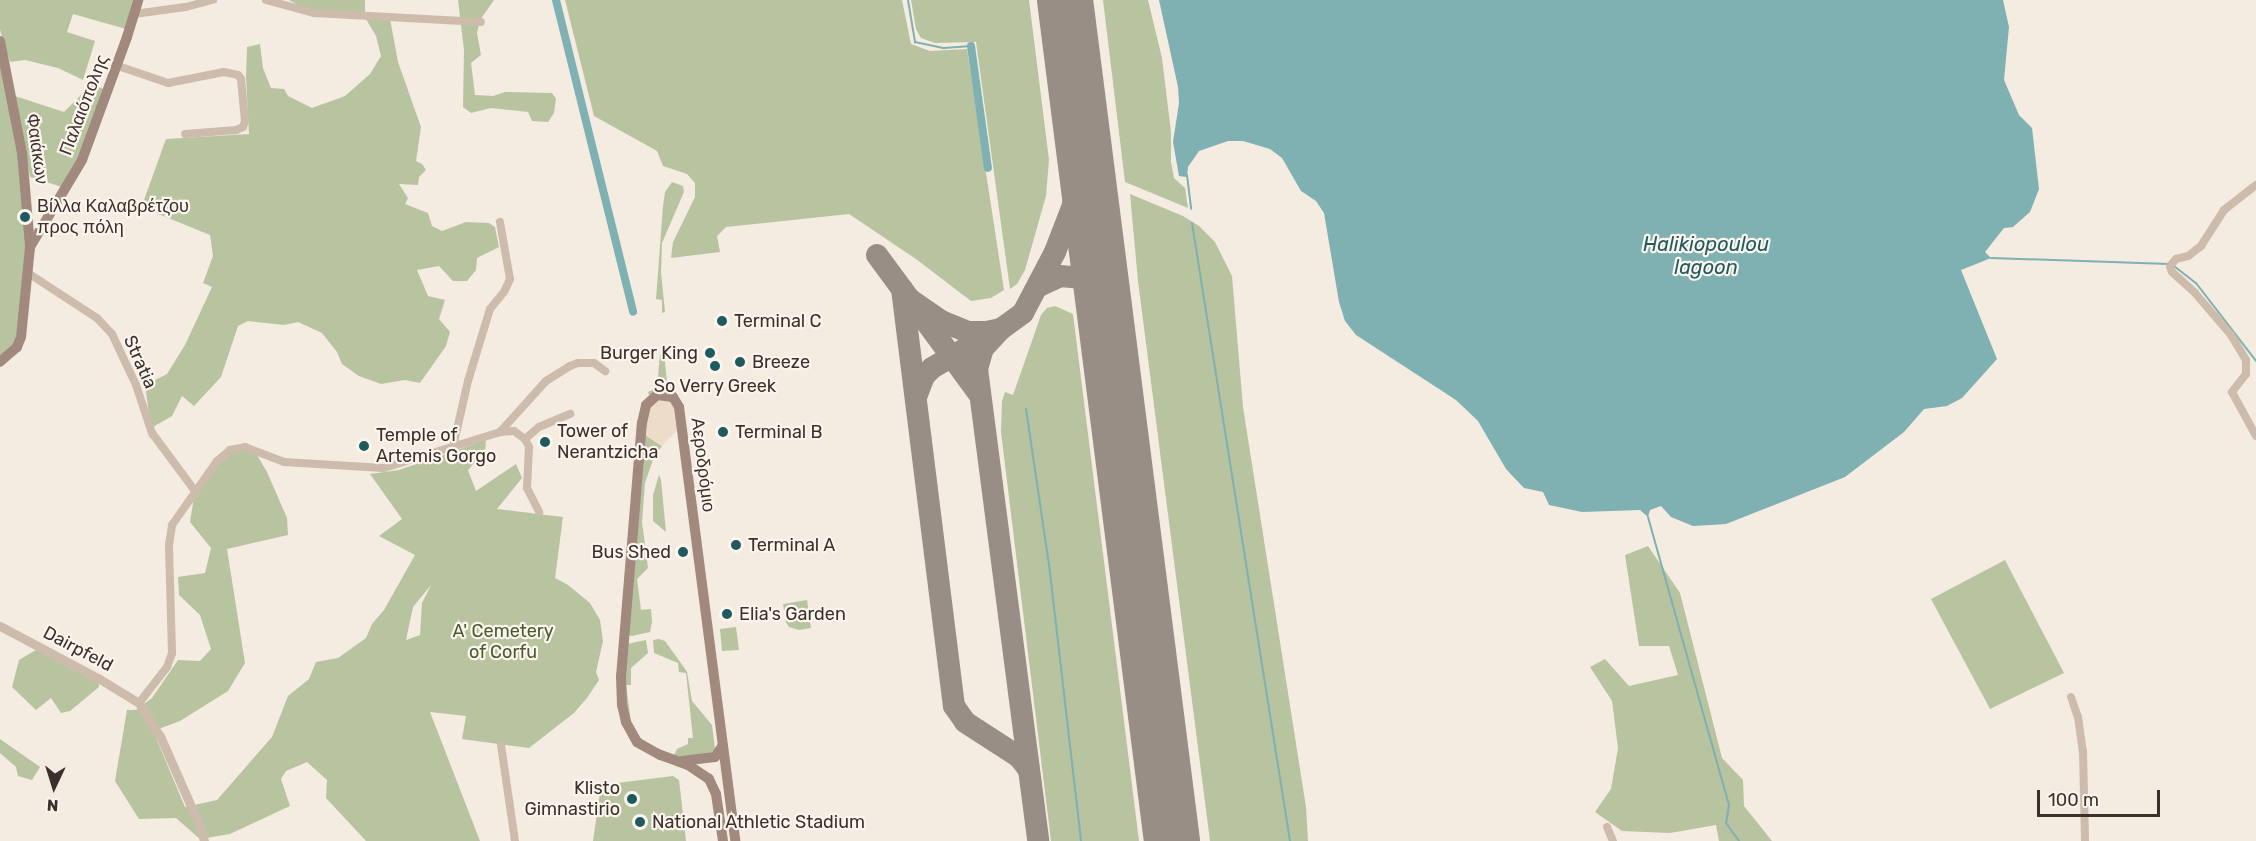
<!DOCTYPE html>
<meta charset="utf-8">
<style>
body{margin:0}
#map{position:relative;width:2256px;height:841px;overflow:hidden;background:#f4ebe1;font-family:Rubik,sans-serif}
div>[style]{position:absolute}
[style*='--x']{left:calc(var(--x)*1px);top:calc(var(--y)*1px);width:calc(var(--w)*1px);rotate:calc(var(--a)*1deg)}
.green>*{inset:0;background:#b8c4a0}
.plaza>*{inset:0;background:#ecdcc8}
.water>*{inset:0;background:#7fb0b2}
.stream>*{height:2px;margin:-1px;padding:0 1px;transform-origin:1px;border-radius:1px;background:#7fb0b2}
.canal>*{height:8px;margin:-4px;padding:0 4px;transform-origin:4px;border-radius:4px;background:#7fb0b2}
.taxiway>*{height:22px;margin:-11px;padding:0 11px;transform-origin:11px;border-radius:11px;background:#988e86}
.runway>*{height:56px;margin:-28px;padding:0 28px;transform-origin:28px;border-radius:28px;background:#988e86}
.minor>*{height:8px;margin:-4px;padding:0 4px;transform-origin:4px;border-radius:4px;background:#cdbbac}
.tertiary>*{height:9px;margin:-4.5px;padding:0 4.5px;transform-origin:4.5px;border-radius:4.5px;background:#cdbbac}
.secondary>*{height:10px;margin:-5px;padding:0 5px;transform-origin:5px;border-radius:5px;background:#a18a7d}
.dots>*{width:16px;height:16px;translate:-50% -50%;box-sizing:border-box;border:3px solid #fbf5ee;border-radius:50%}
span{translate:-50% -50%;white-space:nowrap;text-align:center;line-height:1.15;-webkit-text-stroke:4.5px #fbf5ee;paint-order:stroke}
.street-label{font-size:18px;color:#3b302b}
.poi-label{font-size:18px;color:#3b302b}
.left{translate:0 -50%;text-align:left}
.right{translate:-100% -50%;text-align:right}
.park-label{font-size:18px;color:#4a5a2e}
.water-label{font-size:20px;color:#1f5a5e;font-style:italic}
.north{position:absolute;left:24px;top:757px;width:60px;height:60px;-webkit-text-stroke:4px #fbf5ee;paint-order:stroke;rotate:184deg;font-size:16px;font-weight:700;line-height:24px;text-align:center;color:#3b302b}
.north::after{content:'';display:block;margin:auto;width:21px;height:27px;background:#3b302b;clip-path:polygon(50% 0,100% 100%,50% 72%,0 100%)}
.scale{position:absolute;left:2037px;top:790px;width:123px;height:27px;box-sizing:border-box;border:3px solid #3b302b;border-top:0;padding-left:8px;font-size:18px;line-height:21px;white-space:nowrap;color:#3b302b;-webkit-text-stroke:4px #fbf5ee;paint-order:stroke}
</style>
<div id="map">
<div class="green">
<i style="clip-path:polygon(0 0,133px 0,126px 29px,73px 14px,67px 32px,95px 41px,83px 80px,58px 68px,25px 60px,10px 62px,0 30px)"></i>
<i style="clip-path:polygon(289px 0,365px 0,365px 12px,390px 19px,398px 62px,421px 127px,416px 161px,422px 164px,426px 170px,419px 177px,418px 185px,399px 184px,408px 198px,405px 204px,428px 213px,432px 226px,442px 231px,466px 222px,489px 223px,495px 227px,499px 247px,477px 258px,476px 270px,467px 281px,453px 281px,439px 266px,417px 270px,428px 296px,445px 300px,439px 319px,450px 332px,446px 346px,420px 383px,405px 380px,381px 384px,359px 376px,342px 364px,337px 352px,322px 333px,298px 322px,284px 325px,248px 321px,238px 326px,221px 377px,194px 406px,182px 396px,172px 416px,151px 428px,145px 385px,167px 374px,185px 345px,212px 287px,203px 283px,213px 256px,210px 235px,151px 211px,144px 200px,166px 139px,249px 134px,246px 77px,247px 47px,260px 44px,263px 68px,271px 88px,284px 89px,288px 96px,312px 108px,345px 96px,370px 74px,381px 56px,376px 36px,366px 19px,301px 7px)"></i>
<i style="clip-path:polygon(458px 0,494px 0,480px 20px,477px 33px,481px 55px,471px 63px,475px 95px,493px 96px,505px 92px,552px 93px,556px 99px,554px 113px,548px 122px,532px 121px,528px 112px,491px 108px,471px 113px,463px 107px,464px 50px)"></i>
<i style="clip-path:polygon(565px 0,902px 0,911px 44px,930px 51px,967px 49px,1004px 290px,991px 298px,971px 301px,916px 259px,849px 214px,726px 227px,717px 236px,720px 252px,671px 258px,673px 242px,695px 197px,695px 183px,687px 174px,663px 166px,657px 151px,594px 116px)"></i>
<i style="clip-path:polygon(911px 0,1029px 0,1049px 160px,1046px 196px,1025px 270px,1017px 284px,1010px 289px,976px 42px,935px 43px,921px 38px,916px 29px)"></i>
<i style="clip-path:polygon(1103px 0,1148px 0,1162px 58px,1171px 132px,1171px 162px,1174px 178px,1185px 188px,1188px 208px,1125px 182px)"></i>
<i style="clip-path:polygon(0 58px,19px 159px,27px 247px,16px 341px,0 356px)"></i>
<i style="clip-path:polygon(93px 84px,103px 89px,81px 155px,62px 187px,30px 177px,15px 96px,64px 112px,81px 95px,86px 85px)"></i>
<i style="clip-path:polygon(672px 182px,683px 186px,684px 192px,662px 243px,661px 272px,665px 312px,662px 313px,662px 300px,656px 299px,663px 206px,665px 192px)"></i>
<i style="clip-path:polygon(1130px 194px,1183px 216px,1199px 226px,1215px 242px,1232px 276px,1243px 407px,1306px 807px,1308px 841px,1210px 841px,1138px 281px)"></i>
<i style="clip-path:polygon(1055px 306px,1073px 314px,1139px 841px,1051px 841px,1001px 432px,1002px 401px,1005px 392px,1013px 395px,1041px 315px,1047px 308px)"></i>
<i style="clip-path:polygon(664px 353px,667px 381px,674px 383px,676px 395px,667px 390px,649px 395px,648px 392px,657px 388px,660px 354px)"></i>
<i style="clip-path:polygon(645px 435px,662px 446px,654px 457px,645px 483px,642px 522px,648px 568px,637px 579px,641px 610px,651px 609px,652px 622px,650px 632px,632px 636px,628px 635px)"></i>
<i style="clip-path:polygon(evenodd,486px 440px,485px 451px,468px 470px,476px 491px,516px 464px,522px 478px,497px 509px,563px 517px,555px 578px,568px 585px,590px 603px,600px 620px,603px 641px,596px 672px,599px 680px,587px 698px,574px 713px,529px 748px,462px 739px,466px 716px,430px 712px,480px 841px,366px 841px,326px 798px,327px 780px,307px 762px,286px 771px,281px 779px,290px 806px,230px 834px,200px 839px,176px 818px,139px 819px,115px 781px,127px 710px,136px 710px,152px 698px,178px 660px,200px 661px,211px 649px,200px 615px,179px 595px,178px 577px,205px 573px,211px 548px,190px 522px,195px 491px,230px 450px,254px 450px,267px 472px,287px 518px,288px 535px,227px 549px,245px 663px,228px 691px,180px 721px,153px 731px,185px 807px,217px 800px,272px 737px,288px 696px,309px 679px,316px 662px,338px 658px,366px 638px,372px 624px,384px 610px,415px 555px,379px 536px,402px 519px,370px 474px,399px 470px,486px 440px,431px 585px,422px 603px,420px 635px,406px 640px,413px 607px,431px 585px)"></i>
<i style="clip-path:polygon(659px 475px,661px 480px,666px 532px,653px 521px,653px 495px)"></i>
<i style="clip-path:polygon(1648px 546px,1680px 593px,1722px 758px,1743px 780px,1744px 806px,1772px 841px,1719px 841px,1716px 825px,1670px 833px,1622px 831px,1595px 812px,1611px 789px,1618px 748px,1612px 701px,1590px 667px,1605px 659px,1629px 686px,1678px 675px,1669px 646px,1639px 646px,1625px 555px)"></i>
<i style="clip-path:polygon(2005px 560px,2064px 673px,1990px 709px,1931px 599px)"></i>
<i style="clip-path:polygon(807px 600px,811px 628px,799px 630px,789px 627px,786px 622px,783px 604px)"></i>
<i style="clip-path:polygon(736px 627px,739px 650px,722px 651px,720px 629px)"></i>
<i style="clip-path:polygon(659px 639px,665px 641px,683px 666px,687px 672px,692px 701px,712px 725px,715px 749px,709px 755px,673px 757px,647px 747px,632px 733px,627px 718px,624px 685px,626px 650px,627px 644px,646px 640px,648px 653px,631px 668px,631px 685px,626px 685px,632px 730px,647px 744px,674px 755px,677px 749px,688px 744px,688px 738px,693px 738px,686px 673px,679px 672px,678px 663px,654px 653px,653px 640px)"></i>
<i style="clip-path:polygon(36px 650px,99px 683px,99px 687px,70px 711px,61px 713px,51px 698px,36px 710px,12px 687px,19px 660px)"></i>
<i style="clip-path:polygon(0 739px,40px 767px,32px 780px,18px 776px,16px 767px,0 753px)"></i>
<i style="clip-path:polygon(673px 776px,679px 780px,686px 841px,593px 841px,601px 785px)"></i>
</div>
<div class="plaza">
<i style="clip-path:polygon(656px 398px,674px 402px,678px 429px,662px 446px,645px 435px,647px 411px)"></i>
</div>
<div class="water">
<i style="clip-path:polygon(1159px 0,2003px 0,2009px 27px,2004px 80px,2019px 115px,2032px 128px,2039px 189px,2030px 212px,2013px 227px,2004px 228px,1985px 252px,1991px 258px,1961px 270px,1997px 359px,1962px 398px,1947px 406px,1924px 409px,1904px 432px,1845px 477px,1726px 524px,1693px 526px,1671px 517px,1661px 506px,1650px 510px,1648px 517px,1640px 510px,1582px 512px,1549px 505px,1543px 492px,1524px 488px,1506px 469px,1478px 421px,1456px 400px,1356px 335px,1345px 321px,1339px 302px,1324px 213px,1316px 201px,1301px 191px,1282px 158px,1270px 149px,1243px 141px,1228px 141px,1199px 151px,1188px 167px,1187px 177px,1179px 176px,1173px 142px,1179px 103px,1178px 87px)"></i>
</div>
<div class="stream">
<i style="--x:908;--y:0;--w:43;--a:80.5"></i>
<i style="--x:915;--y:42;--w:30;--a:12"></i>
<i style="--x:944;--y:48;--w:27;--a:-4"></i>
<i style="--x:1187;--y:175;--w:34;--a:83"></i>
<i style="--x:1192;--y:223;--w:626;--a:80.99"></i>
<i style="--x:1991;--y:258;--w:178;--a:1.9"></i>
<i style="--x:2174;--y:266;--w:28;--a:38"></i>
<i style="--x:2196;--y:283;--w:98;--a:52.4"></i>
<i style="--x:1026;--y:409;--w:157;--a:81.6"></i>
<i style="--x:1049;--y:564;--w:279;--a:83.4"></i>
<i style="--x:1648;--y:517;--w:299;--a:74.3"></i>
<i style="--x:1729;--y:805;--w:18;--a:99"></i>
<i style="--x:1726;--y:823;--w:22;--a:54"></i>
</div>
<div class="canal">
<i style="--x:556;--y:0;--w:321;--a:76.1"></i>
<i style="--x:971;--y:46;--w:123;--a:82.1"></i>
</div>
<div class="taxiway">
<i style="--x:877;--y:255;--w:172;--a:53.7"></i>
<i style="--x:1039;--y:286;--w:23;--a:-25"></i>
<i style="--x:1060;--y:276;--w:21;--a:5"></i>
<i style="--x:1081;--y:278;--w:22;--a:39"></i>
<i style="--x:1098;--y:292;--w:33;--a:74"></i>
<i style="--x:902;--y:289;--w:420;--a:82.9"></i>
<i style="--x:954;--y:706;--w:19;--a:55"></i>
<i style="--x:965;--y:722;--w:64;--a:32.9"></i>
<i style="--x:1019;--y:757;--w:16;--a:52"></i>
<i style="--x:908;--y:298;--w:40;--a:34.9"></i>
<i style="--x:941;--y:321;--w:29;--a:22"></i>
<i style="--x:968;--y:332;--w:18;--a:0"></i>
<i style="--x:986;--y:332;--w:15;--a:-11"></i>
<i style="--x:1001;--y:329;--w:27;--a:-36"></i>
<i style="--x:1023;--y:313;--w:69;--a:-62.3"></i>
<i style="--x:1055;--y:252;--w:50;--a:-69"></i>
<i style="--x:1073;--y:205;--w:46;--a:-81.2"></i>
<i style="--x:1080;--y:160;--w:57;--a:-92"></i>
<i style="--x:1001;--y:329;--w:26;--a:133"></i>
<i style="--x:983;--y:348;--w:22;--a:106"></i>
<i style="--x:977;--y:369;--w:476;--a:82.6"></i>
<i style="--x:916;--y:397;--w:22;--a:-69"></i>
<i style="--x:924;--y:376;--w:11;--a:-45"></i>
<i style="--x:932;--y:368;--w:72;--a:-30.1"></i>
</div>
<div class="runway">
<i style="--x:1065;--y:0;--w:848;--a:82.75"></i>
</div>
<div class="minor">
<i style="--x:266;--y:0;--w:50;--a:15.2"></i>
<i style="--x:314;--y:13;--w:167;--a:3.1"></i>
<i style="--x:134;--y:14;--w:52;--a:-7.7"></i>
<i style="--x:186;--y:7;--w:28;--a:-15"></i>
<i style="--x:118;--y:66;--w:53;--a:18.8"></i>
<i style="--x:168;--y:83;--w:57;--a:-11.1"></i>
<i style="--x:224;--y:72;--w:14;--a:12"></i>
<i style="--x:238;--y:75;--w:5;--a:53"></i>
<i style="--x:241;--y:79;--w:42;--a:84.6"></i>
<i style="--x:245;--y:121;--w:6;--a:108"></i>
<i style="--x:243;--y:127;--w:8;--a:157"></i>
<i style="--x:236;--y:130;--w:51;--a:175.5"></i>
<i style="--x:2256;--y:185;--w:41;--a:142"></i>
<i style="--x:2224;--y:210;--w:43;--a:122.6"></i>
<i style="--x:2201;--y:246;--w:16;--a:142"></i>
<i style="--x:2188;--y:256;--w:12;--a:166"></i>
<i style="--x:2176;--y:259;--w:9;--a:131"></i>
<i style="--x:2170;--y:266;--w:6;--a:72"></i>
<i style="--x:2172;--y:272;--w:31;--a:42"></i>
<i style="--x:2195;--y:293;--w:55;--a:49.4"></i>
<i style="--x:2231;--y:335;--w:29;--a:59"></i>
<i style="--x:2246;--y:360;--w:14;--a:90"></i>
<i style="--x:2246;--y:374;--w:23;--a:128"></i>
<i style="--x:2232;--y:392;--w:50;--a:61.4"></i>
<i style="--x:28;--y:273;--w:82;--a:33.1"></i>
<i style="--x:97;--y:318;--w:22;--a:47"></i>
<i style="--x:112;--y:334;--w:56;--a:64.8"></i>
<i style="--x:136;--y:385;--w:51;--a:71.6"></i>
<i style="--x:152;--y:433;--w:72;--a:53.4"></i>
<i style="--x:500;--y:432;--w:69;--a:-48"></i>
<i style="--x:546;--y:381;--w:28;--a:-32"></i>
<i style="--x:570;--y:366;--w:9;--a:-21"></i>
<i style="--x:578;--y:363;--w:16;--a:0"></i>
<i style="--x:594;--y:363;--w:14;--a:36"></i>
<i style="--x:525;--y:439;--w:18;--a:-41"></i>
<i style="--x:539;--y:427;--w:34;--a:-23"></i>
<i style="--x:453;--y:447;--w:68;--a:-77.2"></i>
<i style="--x:468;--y:381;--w:75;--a:-73"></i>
<i style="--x:490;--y:309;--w:22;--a:-51"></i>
<i style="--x:504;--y:292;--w:14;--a:-65"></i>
<i style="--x:510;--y:279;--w:58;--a:-100"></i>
<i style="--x:2071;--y:697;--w:21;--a:71"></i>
<i style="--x:2078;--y:717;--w:34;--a:82"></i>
<i style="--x:2083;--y:751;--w:90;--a:88.7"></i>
<i style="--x:139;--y:703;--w:46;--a:-52.1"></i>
<i style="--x:167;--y:667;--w:15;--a:-70"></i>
<i style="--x:172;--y:653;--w:108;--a:-91.6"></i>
<i style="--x:169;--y:545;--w:20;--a:-81"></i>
<i style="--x:172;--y:525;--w:78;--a:-54.9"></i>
<i style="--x:217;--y:461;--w:17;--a:-40"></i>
<i style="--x:230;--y:450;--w:15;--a:-11"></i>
<i style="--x:245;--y:447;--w:42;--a:21"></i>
<i style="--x:284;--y:462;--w:100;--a:3.4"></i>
<i style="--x:384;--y:468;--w:121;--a:-17.2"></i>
<i style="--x:500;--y:432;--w:14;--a:-4"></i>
<i style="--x:514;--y:431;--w:14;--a:36"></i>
<i style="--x:525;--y:439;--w:9;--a:63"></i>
<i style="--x:529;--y:447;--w:41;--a:92.8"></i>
<i style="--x:527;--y:488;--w:27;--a:63"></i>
<i style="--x:501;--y:745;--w:97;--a:81.7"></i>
<i style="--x:1607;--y:827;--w:15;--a:67"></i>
</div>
<div class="tertiary">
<i style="--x:0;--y:626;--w:111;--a:28"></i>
<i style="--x:98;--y:678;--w:48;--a:31.4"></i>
<i style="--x:139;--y:703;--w:39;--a:58"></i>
<i style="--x:160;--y:736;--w:102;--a:66.2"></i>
<i style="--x:201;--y:829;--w:12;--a:76"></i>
</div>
<div class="secondary">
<i style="--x:0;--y:41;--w:114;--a:78.9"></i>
<i style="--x:22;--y:153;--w:94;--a:85.1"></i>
<i style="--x:30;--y:247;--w:90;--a:95.7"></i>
<i style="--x:21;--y:337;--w:11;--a:112"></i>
<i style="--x:17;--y:347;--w:23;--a:139"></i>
<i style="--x:30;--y:247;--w:101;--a:-59.1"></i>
<i style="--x:82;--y:160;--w:131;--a:-69.9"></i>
<i style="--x:127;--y:37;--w:39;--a:-73"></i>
<i style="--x:682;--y:761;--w:33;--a:-7"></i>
<i style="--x:715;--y:757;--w:14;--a:-56"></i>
<i style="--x:723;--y:841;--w:48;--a:-98.5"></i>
<i style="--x:716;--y:794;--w:17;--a:-115"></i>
<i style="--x:709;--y:779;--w:25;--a:-146"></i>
<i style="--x:688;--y:765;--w:30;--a:-160"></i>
<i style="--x:660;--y:755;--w:26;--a:-151"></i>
<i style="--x:637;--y:742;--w:23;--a:-119"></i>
<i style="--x:626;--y:722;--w:17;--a:-103"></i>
<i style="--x:622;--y:705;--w:28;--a:-92"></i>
<i style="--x:621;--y:677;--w:255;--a:-85.3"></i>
<i style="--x:642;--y:423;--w:18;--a:-77"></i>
<i style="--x:646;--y:405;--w:15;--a:-42"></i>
<i style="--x:657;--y:395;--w:16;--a:7"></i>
<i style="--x:673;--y:397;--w:12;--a:59"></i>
<i style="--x:679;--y:407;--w:438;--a:82.6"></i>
</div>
<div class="dots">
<i style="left:25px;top:217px;background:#1f5a5e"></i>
<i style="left:722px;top:321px;background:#1f5a5e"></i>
<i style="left:710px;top:353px;background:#1f5a5e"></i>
<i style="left:740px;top:362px;background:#1f5a5e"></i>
<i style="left:715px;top:366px;background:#1f5a5e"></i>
<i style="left:723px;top:432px;background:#1f5a5e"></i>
<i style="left:545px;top:442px;background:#1f5a5e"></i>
<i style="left:364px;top:446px;background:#1f5a5e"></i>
<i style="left:736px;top:545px;background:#1f5a5e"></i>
<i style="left:683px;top:552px;background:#1f5a5e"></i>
<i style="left:727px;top:614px;background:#1f5a5e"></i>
<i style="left:632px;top:799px;background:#1f5a5e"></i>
<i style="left:640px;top:822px;background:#1f5a5e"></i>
</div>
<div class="street-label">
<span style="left:84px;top:105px;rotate:-69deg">Παλαιόπολης</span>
<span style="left:37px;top:149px;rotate:82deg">Φαιάκων</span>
<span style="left:140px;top:362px;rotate:66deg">Stratia</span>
<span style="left:703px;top:465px;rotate:83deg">Αεροδρόμιο</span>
<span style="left:78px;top:649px;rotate:28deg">Dairpfeld</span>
</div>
<div class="poi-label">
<span class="left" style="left:37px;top:217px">Βίλλα Καλαβρέτζου<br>προς πόλη</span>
<span class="left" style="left:734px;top:321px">Terminal C</span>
<span class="right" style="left:698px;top:353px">Burger King</span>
<span class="left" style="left:752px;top:362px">Breeze</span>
<span style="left:715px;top:386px">So Verry Greek</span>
<span class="left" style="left:557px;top:442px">Tower of<br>Nerantzicha</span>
<span class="left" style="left:735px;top:432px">Terminal B</span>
<span class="left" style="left:376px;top:446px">Temple of<br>Artemis Gorgo</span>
<span class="left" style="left:748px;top:545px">Terminal A</span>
<span class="right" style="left:671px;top:552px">Bus Shed</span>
<span class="left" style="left:739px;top:614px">Elia's Garden</span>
<span class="right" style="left:620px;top:799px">Klisto<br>Gimnastirio</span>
<span class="left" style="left:652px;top:822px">National Athletic Stadium</span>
</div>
<div class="park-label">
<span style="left:503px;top:642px">A' Cemetery<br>of Corfu</span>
</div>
<div class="water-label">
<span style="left:1706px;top:256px">Halikiopoulou<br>lagoon</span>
</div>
<div class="north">N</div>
<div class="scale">100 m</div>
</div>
